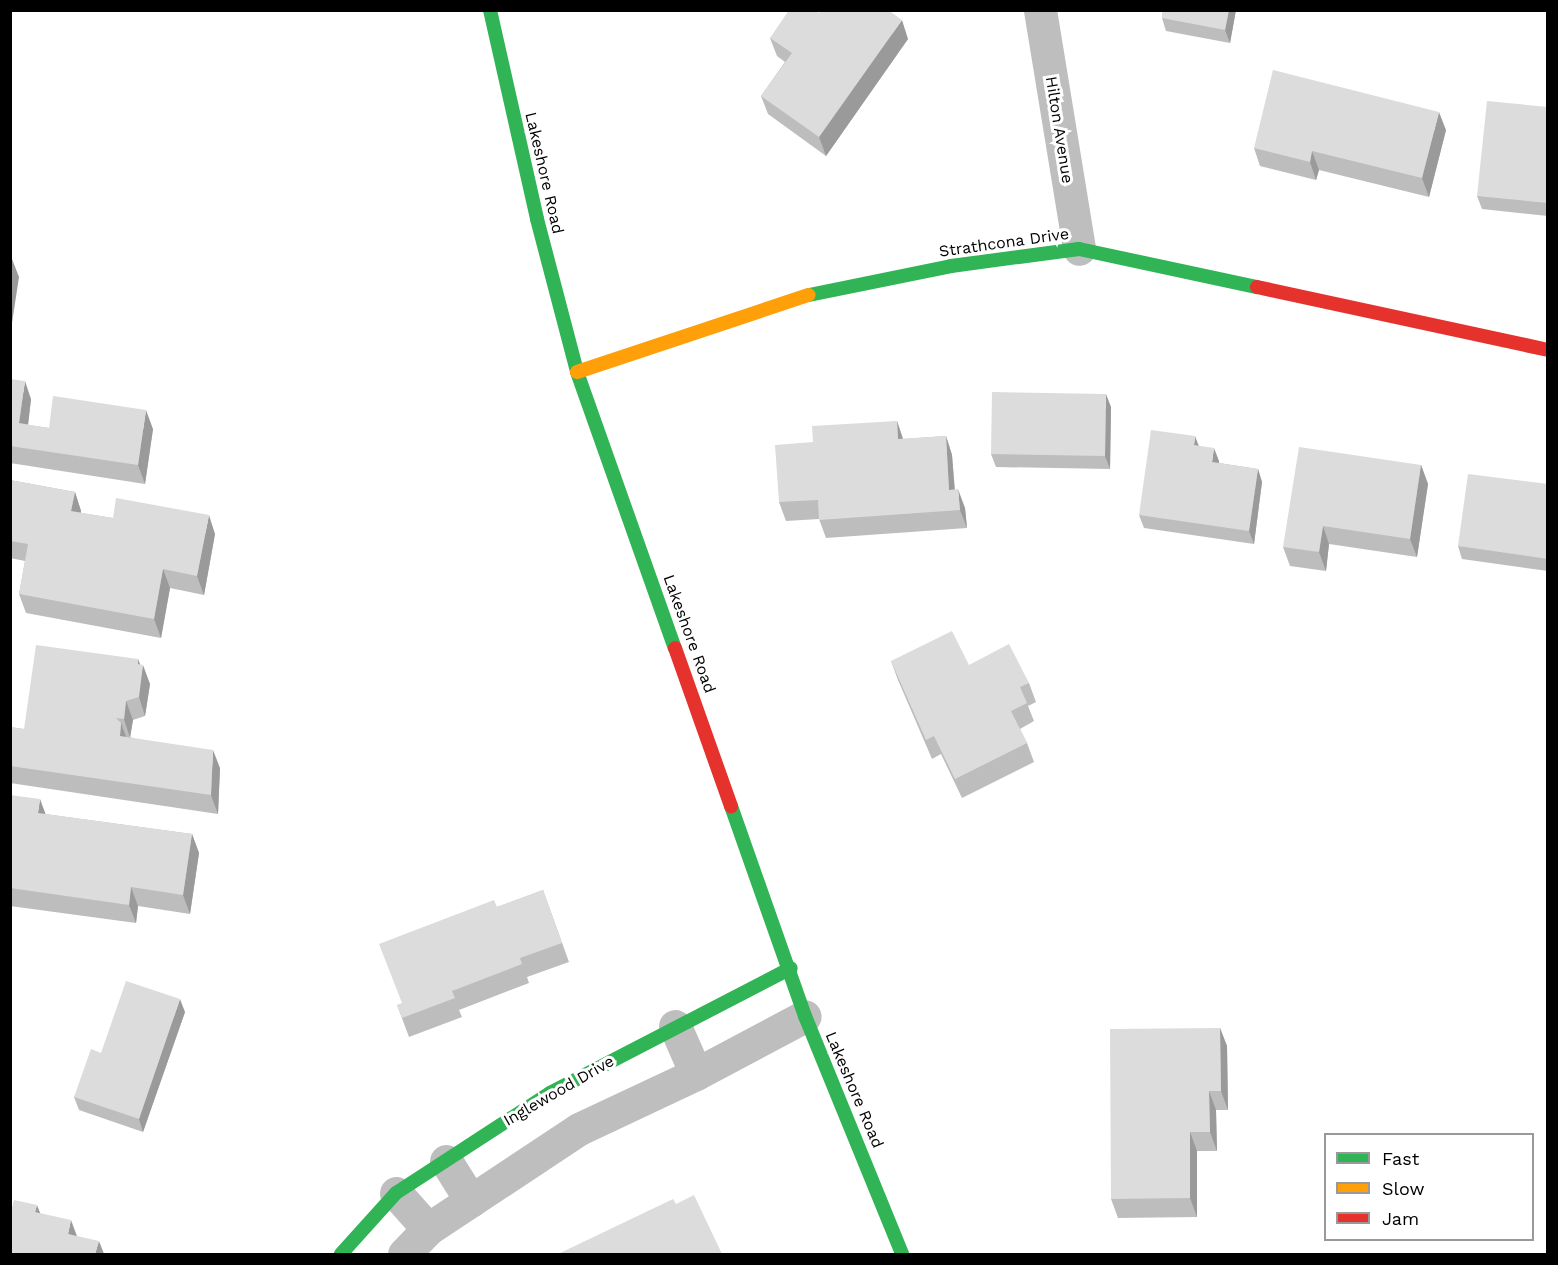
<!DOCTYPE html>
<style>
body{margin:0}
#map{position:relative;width:1558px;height:1265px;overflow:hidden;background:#fff;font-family:"Work Sans",sans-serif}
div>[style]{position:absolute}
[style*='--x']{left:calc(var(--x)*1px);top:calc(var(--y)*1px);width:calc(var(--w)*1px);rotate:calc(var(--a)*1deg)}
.street>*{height:33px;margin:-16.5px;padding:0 16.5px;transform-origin:16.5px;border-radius:16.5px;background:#bebebe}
.fast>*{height:14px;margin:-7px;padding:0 7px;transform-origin:7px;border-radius:7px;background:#30b455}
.slow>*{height:14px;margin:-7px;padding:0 7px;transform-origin:7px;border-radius:7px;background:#ff9f0a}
.jam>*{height:14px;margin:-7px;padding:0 7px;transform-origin:7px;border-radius:7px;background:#e5322d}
.wall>*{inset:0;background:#bdbdbd}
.shaded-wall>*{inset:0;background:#9a9a9a}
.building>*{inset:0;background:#dcdcdc}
span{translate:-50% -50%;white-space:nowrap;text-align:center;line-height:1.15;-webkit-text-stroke:6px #fff;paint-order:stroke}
.street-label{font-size:16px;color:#000}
.frame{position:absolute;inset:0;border:12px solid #000;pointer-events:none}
.legend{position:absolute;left:1324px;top:1133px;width:210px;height:108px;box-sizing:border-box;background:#fff;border:2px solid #999;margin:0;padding:8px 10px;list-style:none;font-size:18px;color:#000}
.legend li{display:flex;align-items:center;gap:12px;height:30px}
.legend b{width:30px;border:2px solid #999}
</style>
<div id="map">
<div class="street">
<i style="--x:1040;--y:10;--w:242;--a:80.7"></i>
<i style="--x:675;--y:1026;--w:52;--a:66.4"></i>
<i style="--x:446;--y:1161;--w:47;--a:58"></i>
<i style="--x:396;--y:1193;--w:48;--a:48.4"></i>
<i style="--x:404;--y:1254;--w:35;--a:-46"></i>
<i style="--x:428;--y:1229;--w:181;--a:-33.5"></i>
<i style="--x:579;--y:1129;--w:129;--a:-25.2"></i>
<i style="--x:696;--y:1074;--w:123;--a:-28"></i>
</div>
<div class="fast">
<i style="--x:490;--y:10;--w:214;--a:77.3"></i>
<i style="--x:537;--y:219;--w:158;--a:75.3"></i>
<i style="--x:577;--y:372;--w:293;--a:70.5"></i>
<i style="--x:809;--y:295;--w:145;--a:-11.5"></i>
<i style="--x:951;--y:266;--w:129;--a:-7.6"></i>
<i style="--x:1079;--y:249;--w:182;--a:12.1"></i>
<i style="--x:731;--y:806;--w:223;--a:70.6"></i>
<i style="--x:805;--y:1016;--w:257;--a:67.8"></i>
<i style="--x:341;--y:1254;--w:82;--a:-48"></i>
<i style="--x:396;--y:1193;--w:184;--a:-33"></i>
<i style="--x:550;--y:1093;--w:271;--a:-27.4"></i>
</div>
<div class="slow">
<i style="--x:577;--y:372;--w:244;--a:-18.4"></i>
</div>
<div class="jam">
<i style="--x:1257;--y:287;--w:298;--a:12.2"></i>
<i style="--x:675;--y:648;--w:168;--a:70.5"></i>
</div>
<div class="wall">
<i style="clip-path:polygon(1163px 10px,1236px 10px,1230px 43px,1166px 31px,1162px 18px)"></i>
<i style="clip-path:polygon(819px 13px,908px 39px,826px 156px,768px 114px,761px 96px,785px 62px,777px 56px,770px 38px)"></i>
<i style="clip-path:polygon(1548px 107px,1548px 216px,1482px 209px,1477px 196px)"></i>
<i style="clip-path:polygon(1446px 130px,1429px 197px,1319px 170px,1316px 180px,1260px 166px,1254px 148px)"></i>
<i style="clip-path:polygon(10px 379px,31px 399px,28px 425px,49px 428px,153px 429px,145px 484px,10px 463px)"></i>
<i style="clip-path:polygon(1111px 407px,1110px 469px,996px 467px,991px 454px)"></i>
<i style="clip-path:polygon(897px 421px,903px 439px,946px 436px,952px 455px,955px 490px,965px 508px,967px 528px,826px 538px,819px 519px,786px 521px,779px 502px,813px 442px)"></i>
<i style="clip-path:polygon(1219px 461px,1219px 463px,1258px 469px,1262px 482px,1254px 544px,1144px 528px,1139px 515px)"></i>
<i style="clip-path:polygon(1421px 465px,1428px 484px,1417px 557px,1329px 544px,1326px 571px,1290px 566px,1283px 547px)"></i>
<i style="clip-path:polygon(10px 480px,75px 492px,81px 511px,81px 513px,215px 534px,204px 595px,170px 588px,161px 638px,26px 613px,19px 594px,25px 561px,10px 558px)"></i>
<i style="clip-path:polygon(1548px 484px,1548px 571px,1462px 559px,1458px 546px)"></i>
<i style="clip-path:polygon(891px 661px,969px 665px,1029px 683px,1036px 702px,1028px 706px,1034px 721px,1020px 729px,1027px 743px,1034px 762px,962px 798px,941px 754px,932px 759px,898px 680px)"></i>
<i style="clip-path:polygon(141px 665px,150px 684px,145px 716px,133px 720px,130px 737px,220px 768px,218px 814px,10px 783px,10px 727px,24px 729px)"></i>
<i style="clip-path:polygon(10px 795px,45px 814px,192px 834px,199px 853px,190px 914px,138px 906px,136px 923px,10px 906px)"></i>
<i style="clip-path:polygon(543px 890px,569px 962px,527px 977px,529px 983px,459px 1010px,462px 1017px,409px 1037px,397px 1005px,402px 1004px,497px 907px)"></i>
<i style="clip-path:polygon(185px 1012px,143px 1132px,79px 1110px,74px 1097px,101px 1053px)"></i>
<i style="clip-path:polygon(1220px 1028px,1227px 1046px,1228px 1110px,1216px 1110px,1217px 1151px,1197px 1151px,1197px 1217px,1118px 1218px,1111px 1199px)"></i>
</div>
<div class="shaded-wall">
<i style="clip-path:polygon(1229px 10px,1236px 10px,1230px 43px,1225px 30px)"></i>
<i style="clip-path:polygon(902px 20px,908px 39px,826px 156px,819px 137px)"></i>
<i style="clip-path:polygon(1439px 112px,1446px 130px,1429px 197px,1422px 178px)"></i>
<i style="clip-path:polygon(1312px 151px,1319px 170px,1316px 180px,1310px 162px)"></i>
<i style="clip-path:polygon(12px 259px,19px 277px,10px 336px,10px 272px)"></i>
<i style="clip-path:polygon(25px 381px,31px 399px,26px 442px,19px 423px)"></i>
<i style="clip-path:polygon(1106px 394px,1111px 407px,1110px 469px,1105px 456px)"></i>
<i style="clip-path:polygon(146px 410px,153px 429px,145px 484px,138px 465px)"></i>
<i style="clip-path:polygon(897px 421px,903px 439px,898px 439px)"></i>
<i style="clip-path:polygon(946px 436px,952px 455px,956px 509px,949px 490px)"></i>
<i style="clip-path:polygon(1195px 436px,1200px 449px,1194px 445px)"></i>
<i style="clip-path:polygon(1214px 448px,1219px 461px,1217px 475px,1212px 462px)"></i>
<i style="clip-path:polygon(1421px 465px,1428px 484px,1417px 557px,1410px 539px)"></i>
<i style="clip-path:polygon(1258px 469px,1262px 482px,1254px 544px,1249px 531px)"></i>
<i style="clip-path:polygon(958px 489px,965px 508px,967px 528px,960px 510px)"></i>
<i style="clip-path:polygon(75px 492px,81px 511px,78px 530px,71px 511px)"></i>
<i style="clip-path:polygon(209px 515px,215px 534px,204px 595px,197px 576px)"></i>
<i style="clip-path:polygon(1323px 526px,1329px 544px,1326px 571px,1319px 552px)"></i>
<i style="clip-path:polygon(163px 569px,170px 588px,161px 638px,154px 619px)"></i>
<i style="clip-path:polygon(138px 659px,142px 669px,143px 665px,150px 684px,145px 716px,139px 697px,138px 664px)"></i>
<i style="clip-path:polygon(126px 701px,133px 720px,130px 738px,124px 719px)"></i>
<i style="clip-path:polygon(121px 723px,128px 742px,120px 736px)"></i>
<i style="clip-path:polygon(213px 750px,220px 768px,218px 814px,211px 795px)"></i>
<i style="clip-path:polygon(40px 799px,47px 818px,38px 813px)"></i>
<i style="clip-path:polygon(192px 834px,199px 853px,190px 914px,183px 895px)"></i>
<i style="clip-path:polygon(131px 887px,138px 906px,136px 923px,129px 905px)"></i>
<i style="clip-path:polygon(180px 999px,185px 1012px,143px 1132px,139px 1119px)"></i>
<i style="clip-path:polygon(1220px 1028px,1227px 1046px,1228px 1110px,1221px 1091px)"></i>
<i style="clip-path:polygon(1209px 1091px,1216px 1110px,1217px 1151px,1210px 1132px)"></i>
<i style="clip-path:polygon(1190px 1132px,1197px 1151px,1197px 1217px,1190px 1198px)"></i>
<i style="clip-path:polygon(37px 1205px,44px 1223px,35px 1212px)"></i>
<i style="clip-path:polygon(71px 1220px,78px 1239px,68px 1234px)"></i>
<i style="clip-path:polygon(99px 1241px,104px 1254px,95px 1254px)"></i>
</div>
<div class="building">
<i style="clip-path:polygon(789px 10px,815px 10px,819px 13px,821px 10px,888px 10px,902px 20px,819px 137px,761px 96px,792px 53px,770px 38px)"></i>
<i style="clip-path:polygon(1163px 10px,1229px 10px,1225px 30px,1162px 18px)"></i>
<i style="clip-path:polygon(1273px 70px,1439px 112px,1422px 178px,1312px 151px,1310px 162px,1254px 148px)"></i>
<i style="clip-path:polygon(1487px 101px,1548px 107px,1548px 203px,1477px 196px)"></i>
<i style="clip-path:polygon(10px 258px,12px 259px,10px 272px)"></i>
<i style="clip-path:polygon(10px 379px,25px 381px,19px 423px,49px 428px,53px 396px,146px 410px,138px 465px,10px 446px)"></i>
<i style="clip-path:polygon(992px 392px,1106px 394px,1105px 456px,991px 454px)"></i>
<i style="clip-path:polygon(897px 421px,898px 439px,946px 436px,949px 490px,958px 489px,960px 510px,819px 520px,818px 500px,779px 502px,775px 445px,813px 442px,812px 426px)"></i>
<i style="clip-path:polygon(1151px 430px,1195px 436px,1194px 445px,1214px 448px,1212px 462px,1258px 469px,1249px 531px,1139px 515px)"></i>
<i style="clip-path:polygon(1299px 447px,1421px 465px,1410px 539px,1323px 526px,1319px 552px,1283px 547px)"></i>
<i style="clip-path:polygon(1468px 474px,1548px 484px,1548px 559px,1458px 546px)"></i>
<i style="clip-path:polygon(10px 480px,75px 492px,71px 511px,113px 518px,116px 498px,209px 515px,197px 576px,163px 569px,154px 619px,19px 594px,28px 544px,10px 541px)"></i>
<i style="clip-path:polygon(952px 631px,969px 665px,1009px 644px,1029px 683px,1020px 687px,1027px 703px,1011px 711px,1027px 743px,955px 779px,934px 736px,926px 740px,891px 661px)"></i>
<i style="clip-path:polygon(36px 645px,138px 659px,138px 664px,143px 665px,139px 697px,126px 701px,124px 719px,116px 718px,121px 723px,120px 736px,213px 750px,211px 795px,10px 766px,10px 727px,24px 729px)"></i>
<i style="clip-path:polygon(10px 795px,40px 799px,38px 813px,192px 834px,183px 895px,131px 887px,129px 905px,10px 888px)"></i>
<i style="clip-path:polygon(543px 890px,562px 943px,520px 958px,522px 964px,452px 991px,455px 998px,402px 1018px,397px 1005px,402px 1003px,379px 944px,494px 900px,497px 907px)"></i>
<i style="clip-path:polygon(126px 981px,180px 999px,139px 1119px,74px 1097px,91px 1049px,101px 1053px)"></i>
<i style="clip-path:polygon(1220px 1028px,1221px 1091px,1209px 1091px,1210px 1132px,1190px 1132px,1190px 1198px,1111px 1199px,1110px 1029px)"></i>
<i style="clip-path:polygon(694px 1195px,722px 1254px,558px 1254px,673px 1199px,676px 1204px)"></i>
<i style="clip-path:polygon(14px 1200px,37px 1205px,35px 1212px,71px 1220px,68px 1234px,99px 1241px,95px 1254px,10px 1254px,10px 1216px)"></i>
</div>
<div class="street-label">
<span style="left:1059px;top:130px;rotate:81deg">Hilton Avenue</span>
<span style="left:544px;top:173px;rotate:77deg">Lakeshore Road</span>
<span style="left:1004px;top:243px;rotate:-8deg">Strathcona Drive</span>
<span style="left:689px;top:634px;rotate:70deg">Lakeshore Road</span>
<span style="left:854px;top:1090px;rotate:67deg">Lakeshore Road</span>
<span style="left:559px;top:1091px;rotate:-30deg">Inglewood Drive</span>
</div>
<div class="frame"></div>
<ul class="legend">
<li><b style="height:8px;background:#30b455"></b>Fast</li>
<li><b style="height:8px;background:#ff9f0a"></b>Slow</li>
<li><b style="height:8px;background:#e5322d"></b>Jam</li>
</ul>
</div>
